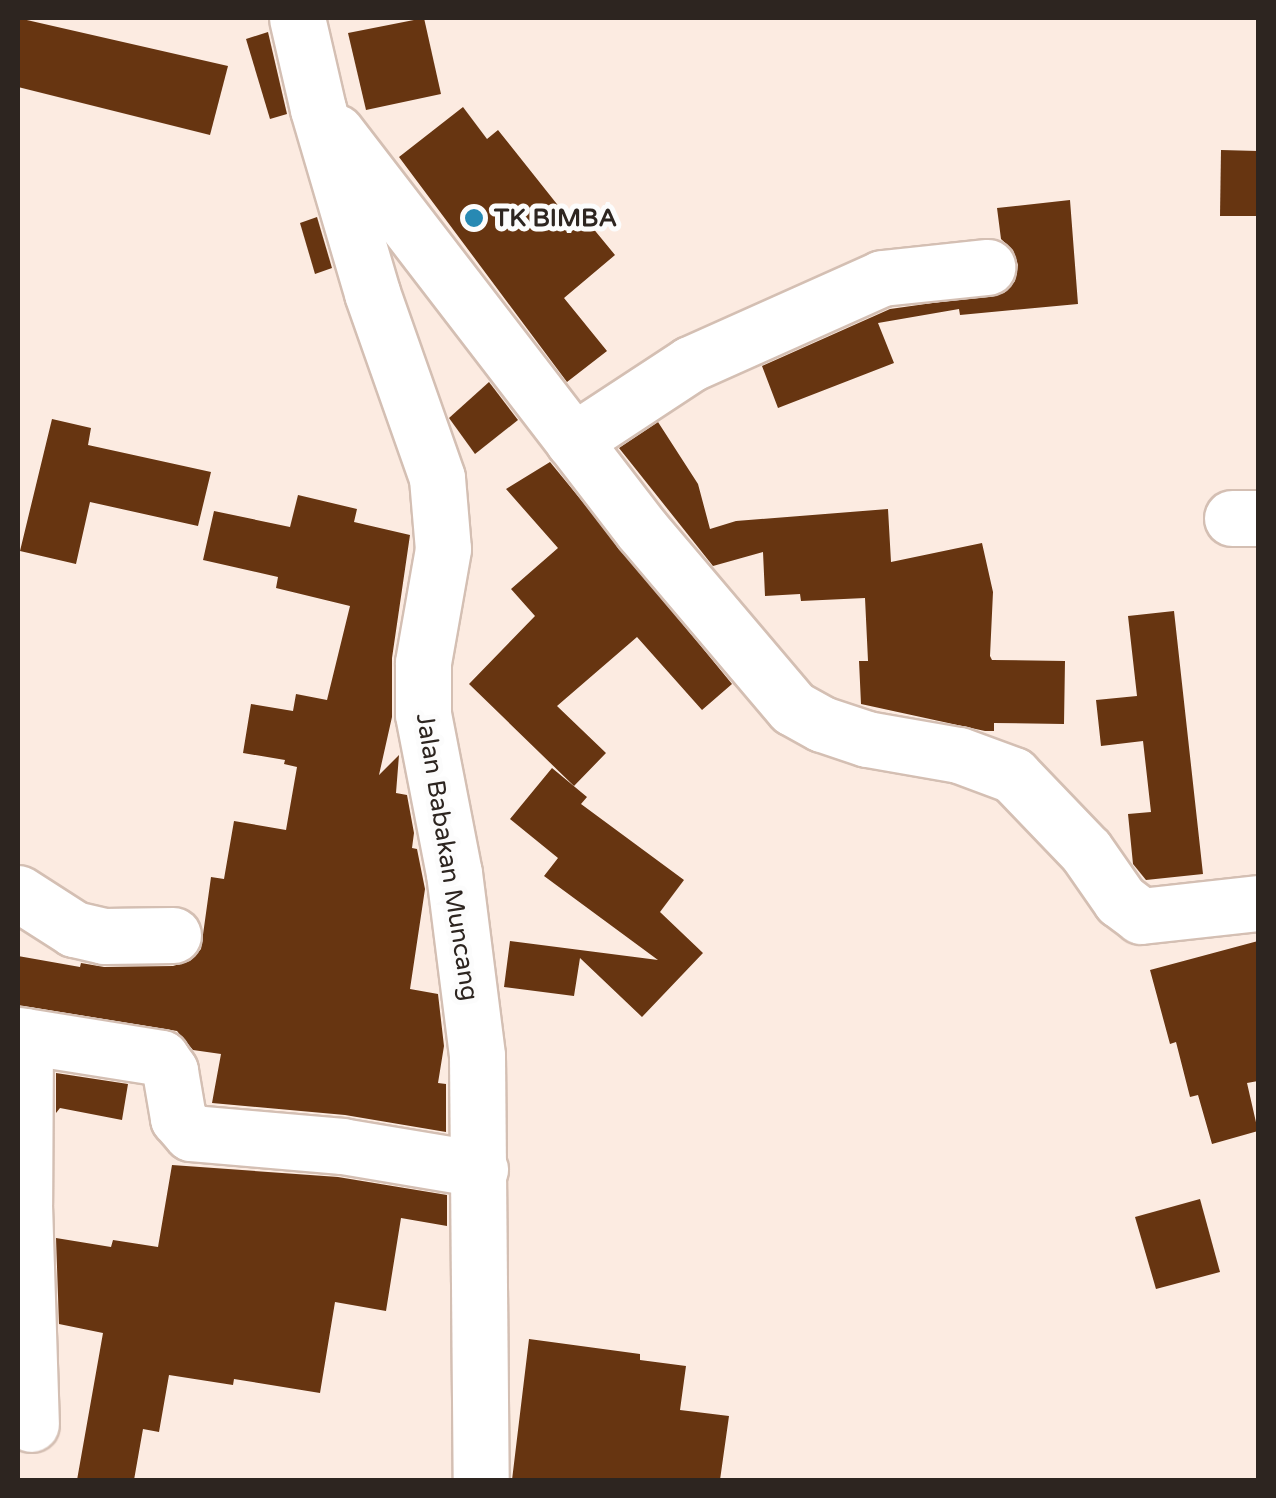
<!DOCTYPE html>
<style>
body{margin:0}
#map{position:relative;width:1276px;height:1498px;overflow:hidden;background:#fcebe1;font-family:"Varela Round",sans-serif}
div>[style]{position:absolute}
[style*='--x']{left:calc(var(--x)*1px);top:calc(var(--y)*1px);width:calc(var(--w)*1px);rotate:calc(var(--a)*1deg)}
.building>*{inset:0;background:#673511}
.roads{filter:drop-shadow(2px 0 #d4bfb3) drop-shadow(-2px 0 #d4bfb3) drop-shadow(0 2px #d4bfb3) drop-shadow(0 -2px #d4bfb3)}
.minor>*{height:55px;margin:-27.5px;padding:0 27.5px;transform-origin:27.5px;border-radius:27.5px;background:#fff}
.dots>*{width:28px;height:28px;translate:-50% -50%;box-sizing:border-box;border:5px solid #fcfcfc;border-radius:50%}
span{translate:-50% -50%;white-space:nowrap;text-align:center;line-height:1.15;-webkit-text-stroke:10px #fcfcfc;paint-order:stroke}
.poi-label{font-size:25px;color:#2d2520;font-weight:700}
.left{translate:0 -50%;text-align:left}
.street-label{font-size:25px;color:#2d2520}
.frame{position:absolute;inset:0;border:20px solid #2d2520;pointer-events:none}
</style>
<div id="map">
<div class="building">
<i style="clip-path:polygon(18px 18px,228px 66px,210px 135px,18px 87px)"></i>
<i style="clip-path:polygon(424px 18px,441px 94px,366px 110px,348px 33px)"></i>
<i style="clip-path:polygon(268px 32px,287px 114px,270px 119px,246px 39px)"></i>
<i style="clip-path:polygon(463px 107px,487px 139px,498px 130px,568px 218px,578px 210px,615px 255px,564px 298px,607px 351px,567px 382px,399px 157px)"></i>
<i style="clip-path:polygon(1221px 150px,1258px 151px,1258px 216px,1220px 216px)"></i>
<i style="clip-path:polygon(1070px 200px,1078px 304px,960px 315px,959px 309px,878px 323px,894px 363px,778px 408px,762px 366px,890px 309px,1004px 293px,1015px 281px,1018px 265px,1013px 250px,1001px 239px,997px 208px)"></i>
<i style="clip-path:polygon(317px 217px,332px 268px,315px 274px,300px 223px)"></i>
<i style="clip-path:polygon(489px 382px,518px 420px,475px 454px,449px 418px)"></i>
<i style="clip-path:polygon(52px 419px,91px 428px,88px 445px,211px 472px,198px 526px,90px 502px,76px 564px,20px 551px)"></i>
<i style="clip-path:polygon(658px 422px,698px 484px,710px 529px,736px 521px,888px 509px,891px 562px,982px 543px,993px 592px,990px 656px,992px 660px,1065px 661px,1064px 724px,994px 723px,994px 731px,985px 731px,861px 704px,859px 661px,868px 661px,865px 598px,801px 601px,800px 594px,765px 596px,763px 552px,713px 566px,619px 448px)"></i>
<i style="clip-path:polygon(550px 462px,732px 684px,702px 710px,637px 637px,557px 706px,606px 753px,574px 786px,469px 684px,535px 616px,511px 589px,558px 548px,506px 489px)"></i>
<i style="clip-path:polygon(298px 495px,357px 509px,354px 522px,410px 535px,392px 658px,392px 717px,379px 775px,399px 755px,396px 793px,407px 795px,414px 833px,412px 848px,417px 849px,425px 889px,410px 989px,438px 994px,444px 1046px,438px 1083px,446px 1084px,446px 1132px,345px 1115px,212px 1103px,221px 1054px,193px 1050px,177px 1031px,18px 1005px,18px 956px,80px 967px,81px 963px,104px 967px,173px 966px,190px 961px,201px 949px,211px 877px,224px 879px,234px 821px,286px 830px,297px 767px,284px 764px,285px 760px,243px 753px,251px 704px,293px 711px,296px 694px,327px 700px,350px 606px,276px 588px,278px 577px,203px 560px,214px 511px,290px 527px)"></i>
<i style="clip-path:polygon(1174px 611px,1203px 874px,1146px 880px,1133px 864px,1128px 814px,1151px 812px,1143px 741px,1101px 746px,1096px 700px,1137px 696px,1128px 616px)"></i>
<i style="clip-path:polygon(552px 768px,587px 797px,581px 804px,684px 880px,660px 912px,703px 953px,642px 1017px,580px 958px,574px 996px,504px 987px,510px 941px,658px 960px,544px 876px,558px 858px,510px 819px)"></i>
<i style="clip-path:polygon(1258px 941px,1258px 1081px,1247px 1083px,1258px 1131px,1212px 1144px,1198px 1095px,1190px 1097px,1176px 1042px,1170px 1044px,1150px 970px)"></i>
<i style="clip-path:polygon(56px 1073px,128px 1084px,122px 1120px,60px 1108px,56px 1113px)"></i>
<i style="clip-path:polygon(172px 1165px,338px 1177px,447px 1195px,447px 1226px,401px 1218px,386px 1311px,335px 1302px,320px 1393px,234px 1379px,233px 1385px,169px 1375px,159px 1432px,143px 1429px,134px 1480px,77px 1480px,103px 1333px,59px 1324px,56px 1238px,111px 1247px,113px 1240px,158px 1247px)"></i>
<i style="clip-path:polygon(1200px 1199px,1220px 1272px,1156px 1289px,1135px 1217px)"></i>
<i style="clip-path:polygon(529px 1339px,640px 1354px,640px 1360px,686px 1366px,680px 1410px,729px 1416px,720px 1480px,512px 1480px)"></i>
</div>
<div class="roads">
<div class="minor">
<i style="--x:297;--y:18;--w:93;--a:77"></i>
<i style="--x:318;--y:109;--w:192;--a:73.6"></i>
<i style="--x:372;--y:293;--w:196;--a:70.6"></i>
<i style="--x:437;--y:478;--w:71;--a:85.2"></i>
<i style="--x:443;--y:549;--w:116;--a:100"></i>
<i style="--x:423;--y:663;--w:51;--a:90"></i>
<i style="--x:423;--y:714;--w:162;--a:79"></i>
<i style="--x:454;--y:873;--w:184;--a:82.8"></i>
<i style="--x:477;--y:1056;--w:424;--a:89.5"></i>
<i style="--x:336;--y:132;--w:502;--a:52.45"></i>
<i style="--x:642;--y:530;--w:233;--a:49.7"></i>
<i style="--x:793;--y:708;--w:33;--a:29"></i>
<i style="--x:822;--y:724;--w:47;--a:18.4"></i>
<i style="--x:867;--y:739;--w:93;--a:9.9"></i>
<i style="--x:959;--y:755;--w:58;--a:20.3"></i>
<i style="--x:1013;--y:775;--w:105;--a:46.2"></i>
<i style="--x:1086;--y:851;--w:60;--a:55.2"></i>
<i style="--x:1120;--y:900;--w:26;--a:37"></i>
<i style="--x:1141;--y:916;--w:118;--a:-6.3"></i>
<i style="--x:573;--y:441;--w:140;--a:-33.3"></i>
<i style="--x:690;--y:364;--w:210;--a:-24.1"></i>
<i style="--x:882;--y:278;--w:106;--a:-6"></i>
<i style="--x:1232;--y:518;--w:26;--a:0"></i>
<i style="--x:18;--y:893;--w:67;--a:32.7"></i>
<i style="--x:74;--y:929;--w:31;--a:13"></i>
<i style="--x:104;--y:936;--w:69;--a:-0.8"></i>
<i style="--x:18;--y:1035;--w:145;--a:9.1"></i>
<i style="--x:161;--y:1058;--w:16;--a:55"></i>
<i style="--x:170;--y:1071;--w:48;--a:80.3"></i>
<i style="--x:178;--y:1118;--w:20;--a:49"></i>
<i style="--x:191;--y:1133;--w:152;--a:4.9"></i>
<i style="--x:342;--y:1146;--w:140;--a:9.5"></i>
<i style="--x:25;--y:1036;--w:168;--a:90.3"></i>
<i style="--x:24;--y:1204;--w:220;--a:88.2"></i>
</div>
</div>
<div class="dots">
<i style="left:474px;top:218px;background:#2789b3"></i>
</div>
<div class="poi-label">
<span class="left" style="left:494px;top:218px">TK BIMBA</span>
</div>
<div class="street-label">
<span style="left:447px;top:857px;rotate:81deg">Jalan Babakan Muncang</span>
</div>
<div class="frame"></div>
</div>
